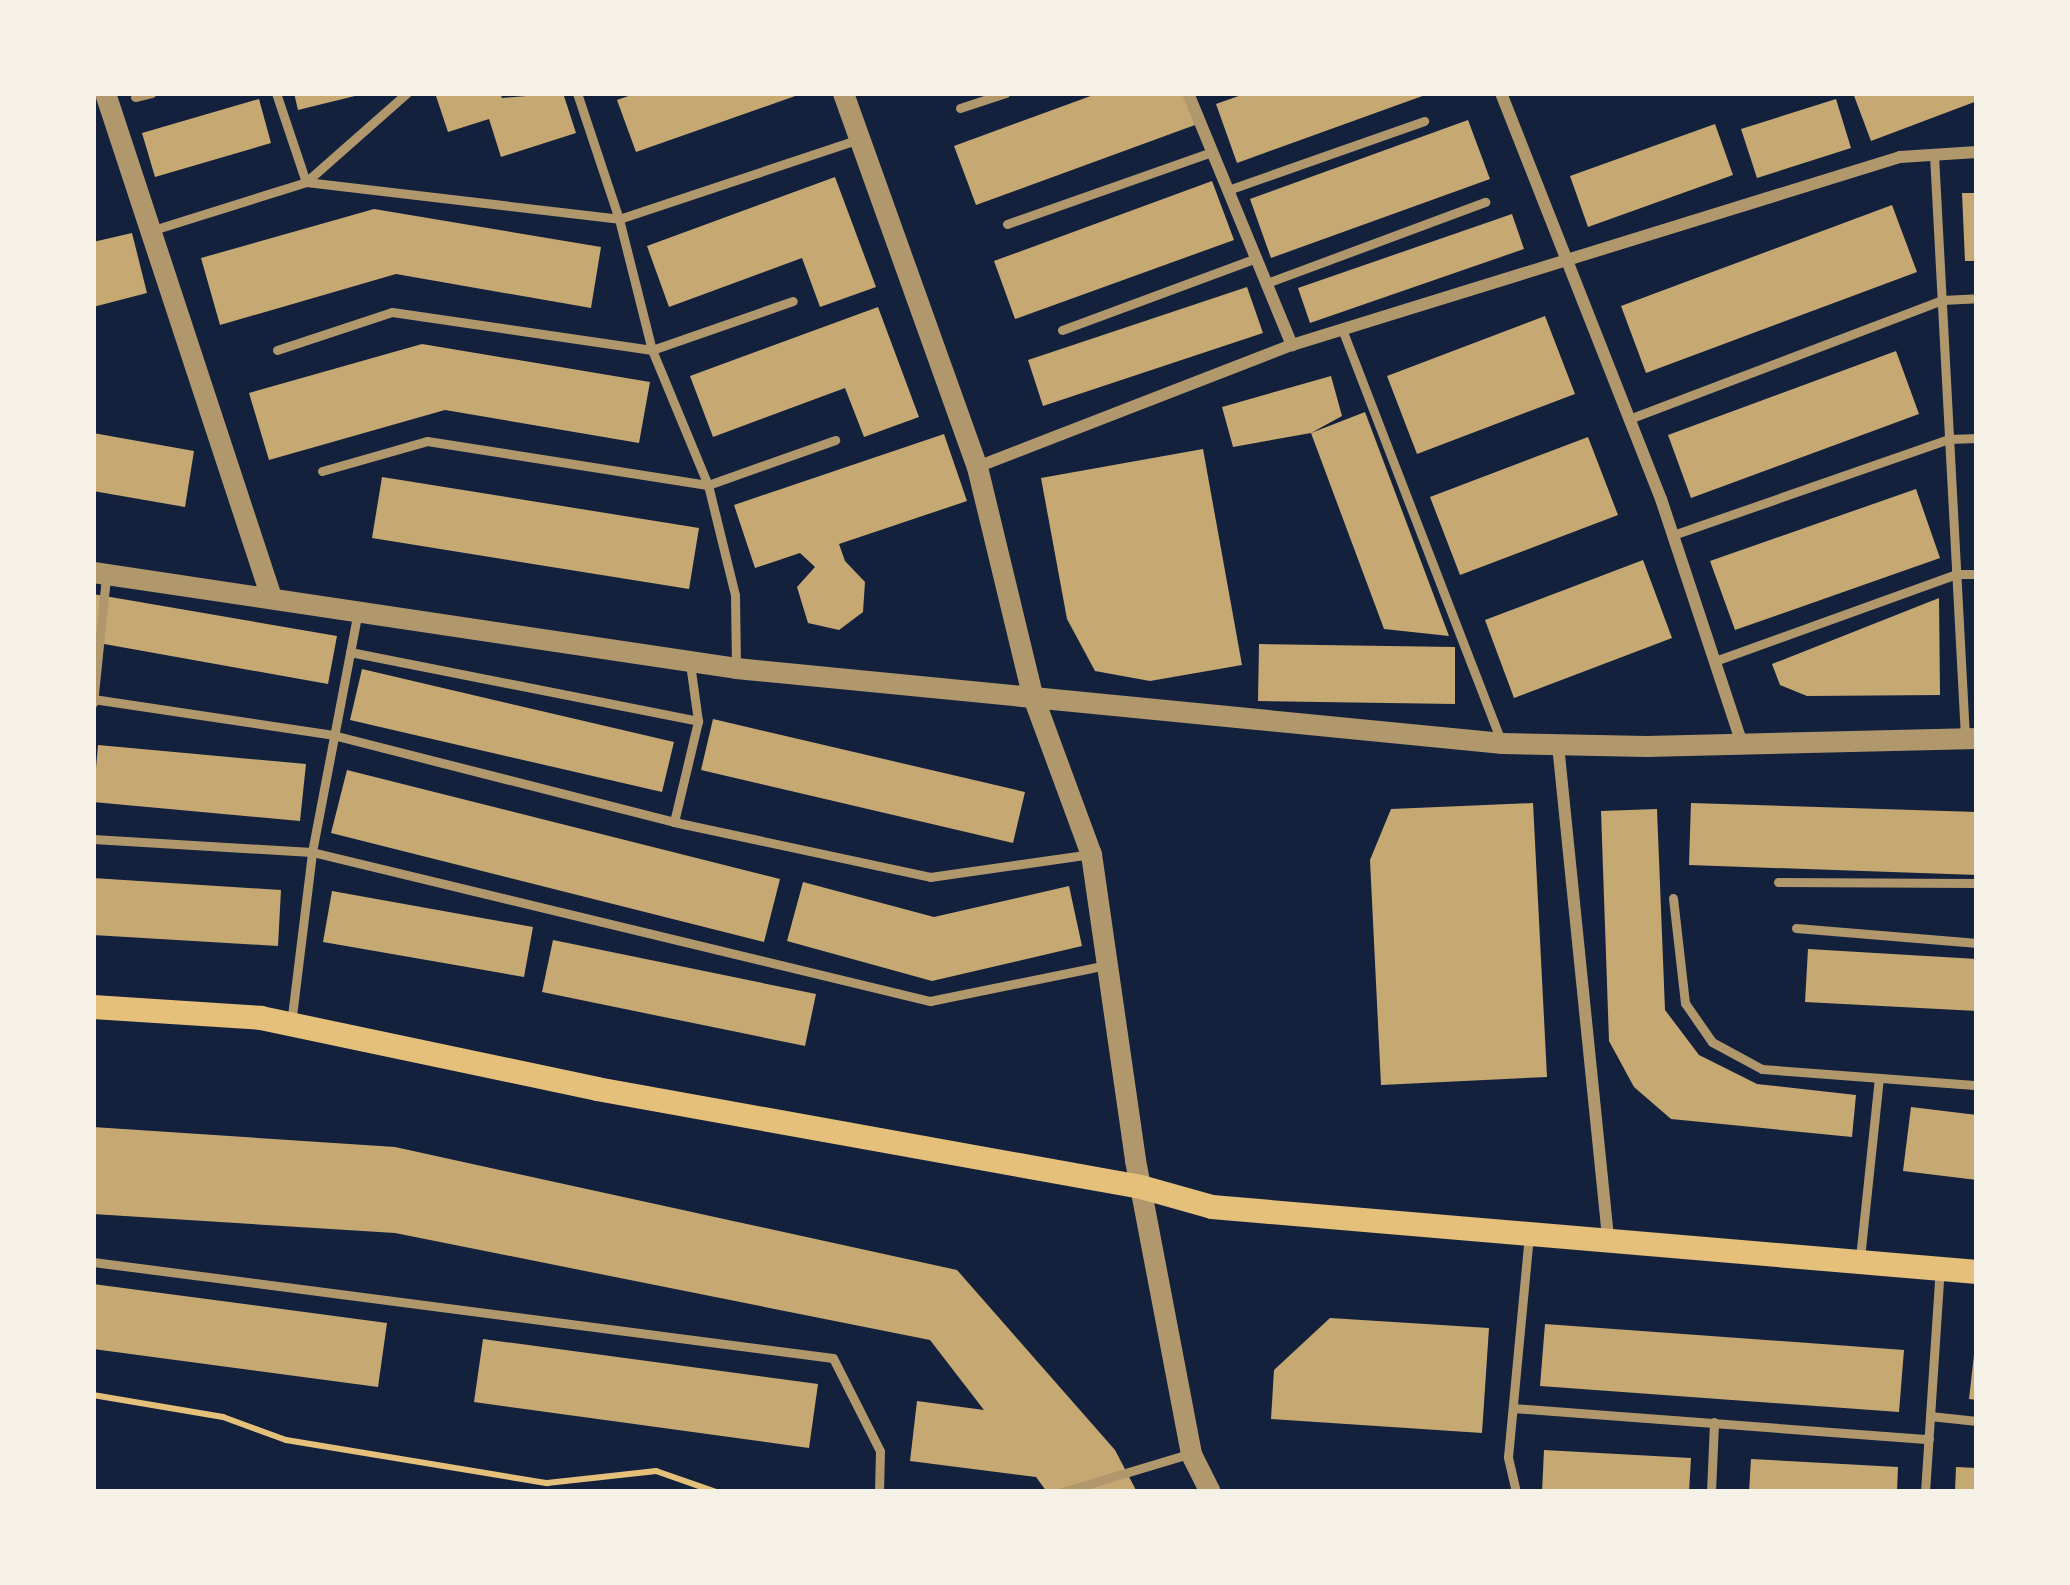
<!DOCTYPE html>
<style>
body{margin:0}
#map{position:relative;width:2070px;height:1585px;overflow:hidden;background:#14213d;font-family:"Asap Condensed",sans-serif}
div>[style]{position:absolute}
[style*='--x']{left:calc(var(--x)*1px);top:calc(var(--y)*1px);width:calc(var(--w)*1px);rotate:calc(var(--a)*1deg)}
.building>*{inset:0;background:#c6a872}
.path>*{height:6px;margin:-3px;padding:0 3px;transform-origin:3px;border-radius:3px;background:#e5c07b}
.service>*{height:9px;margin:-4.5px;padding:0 4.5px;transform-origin:4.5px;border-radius:4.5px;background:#b1986c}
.minor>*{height:12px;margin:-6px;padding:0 6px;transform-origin:6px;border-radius:6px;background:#b1986c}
.tertiary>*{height:21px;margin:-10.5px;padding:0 10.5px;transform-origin:10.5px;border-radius:10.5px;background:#b1986c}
.secondary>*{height:24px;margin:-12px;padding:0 12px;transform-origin:12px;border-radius:12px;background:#e5c07b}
span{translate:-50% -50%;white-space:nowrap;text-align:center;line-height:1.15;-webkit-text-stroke:10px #f6f1e7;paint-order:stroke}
.frame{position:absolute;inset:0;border:96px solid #f6f1e7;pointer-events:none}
</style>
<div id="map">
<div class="building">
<i style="clip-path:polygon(294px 93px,359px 93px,359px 95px,298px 110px)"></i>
<i style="clip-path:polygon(435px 93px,500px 93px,502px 98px,563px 93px,576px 133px,501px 157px,489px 119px,448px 132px)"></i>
<i style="clip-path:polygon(637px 93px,801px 93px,801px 94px,636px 152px,617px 100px)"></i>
<i style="clip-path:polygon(1099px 93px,1183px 93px,1195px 125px,976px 205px,954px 146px)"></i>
<i style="clip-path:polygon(1247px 93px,1428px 93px,1428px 94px,1237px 163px,1216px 104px)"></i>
<i style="clip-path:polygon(1853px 93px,1977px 93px,1977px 101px,1871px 141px)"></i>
<i style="clip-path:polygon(259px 99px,271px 143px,155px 177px,142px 133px)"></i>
<i style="clip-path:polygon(1836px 99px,1851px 148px,1757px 178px,1741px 129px)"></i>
<i style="clip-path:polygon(1468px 120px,1490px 179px,1271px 258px,1250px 199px)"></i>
<i style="clip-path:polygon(1715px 124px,1733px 175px,1588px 227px,1570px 176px)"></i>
<i style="clip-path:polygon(835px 177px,876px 287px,820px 307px,802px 258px,669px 307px,647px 246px)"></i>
<i style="clip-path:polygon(1212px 181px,1234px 240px,1015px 319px,994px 261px)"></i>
<i style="clip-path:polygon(1962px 193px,1977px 193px,1977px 261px,1965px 261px)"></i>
<i style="clip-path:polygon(1892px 205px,1917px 272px,1646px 373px,1621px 306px)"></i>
<i style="clip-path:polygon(374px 209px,601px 247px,591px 308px,396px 274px,220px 325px,201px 258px)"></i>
<i style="clip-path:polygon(1512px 214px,1524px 249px,1310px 323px,1298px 288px)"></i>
<i style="clip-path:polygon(132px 233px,147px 293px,93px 307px,93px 242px)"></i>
<i style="clip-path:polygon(1247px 287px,1263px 333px,1043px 406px,1028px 360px)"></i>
<i style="clip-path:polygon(878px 307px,919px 417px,864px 437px,845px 388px,713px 437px,690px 376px)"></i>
<i style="clip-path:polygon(1545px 316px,1575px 394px,1417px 454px,1387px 376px)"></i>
<i style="clip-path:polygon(422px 344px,650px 382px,639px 443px,445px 410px,269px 460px,249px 393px)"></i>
<i style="clip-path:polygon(1896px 351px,1919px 414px,1691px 498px,1668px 435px)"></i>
<i style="clip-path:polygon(1331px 376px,1342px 416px,1311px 433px,1365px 412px,1449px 636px,1384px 629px,1311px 433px,1233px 447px,1222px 407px)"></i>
<i style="clip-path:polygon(93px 433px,194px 451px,185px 507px,93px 491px)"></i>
<i style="clip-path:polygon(944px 434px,967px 501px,839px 544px,845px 561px,865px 582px,863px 612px,839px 630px,808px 623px,797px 587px,815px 567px,800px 553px,755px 568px,734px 505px)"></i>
<i style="clip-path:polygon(1588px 437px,1618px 515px,1460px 575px,1430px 497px)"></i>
<i style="clip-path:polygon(1203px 449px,1242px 665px,1150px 681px,1095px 671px,1067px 619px,1041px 478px)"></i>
<i style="clip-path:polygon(382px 477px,699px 528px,689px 589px,372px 538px)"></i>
<i style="clip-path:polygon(1916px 489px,1940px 558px,1735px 630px,1710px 561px)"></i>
<i style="clip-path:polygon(1643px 560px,1672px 638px,1514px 698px,1485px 620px)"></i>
<i style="clip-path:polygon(93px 594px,337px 636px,328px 684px,93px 642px)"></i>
<i style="clip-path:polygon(1939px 598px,1940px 695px,1807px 696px,1780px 685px,1772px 664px)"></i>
<i style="clip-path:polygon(1259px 644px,1455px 647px,1455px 704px,1258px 701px)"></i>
<i style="clip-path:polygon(362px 669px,674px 742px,662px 792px,350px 720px)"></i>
<i style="clip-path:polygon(713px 719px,1025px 792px,1013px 843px,701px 770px)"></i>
<i style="clip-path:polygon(98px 745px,306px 764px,300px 821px,93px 802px)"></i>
<i style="clip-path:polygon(347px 770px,780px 879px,764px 942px,331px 833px)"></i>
<i style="clip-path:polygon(1533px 803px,1547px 1077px,1381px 1085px,1370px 860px,1391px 809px)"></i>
<i style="clip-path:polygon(1691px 803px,1977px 812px,1977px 875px,1689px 865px)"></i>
<i style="clip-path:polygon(1657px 809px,1665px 1010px,1699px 1055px,1757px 1084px,1856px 1095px,1852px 1137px,1671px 1119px,1634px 1087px,1609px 1041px,1601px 811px)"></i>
<i style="clip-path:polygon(93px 878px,281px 890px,278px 946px,93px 935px)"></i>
<i style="clip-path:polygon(803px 882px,934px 917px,1069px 886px,1082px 946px,932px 981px,787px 941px)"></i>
<i style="clip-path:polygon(332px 891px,533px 927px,524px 977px,323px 942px)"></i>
<i style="clip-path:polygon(553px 940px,816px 994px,805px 1046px,542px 992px)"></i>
<i style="clip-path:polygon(1808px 949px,1977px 959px,1977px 1011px,1805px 1002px)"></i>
<i style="clip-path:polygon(1911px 1107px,1977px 1115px,1977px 1180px,1903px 1171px)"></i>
<i style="clip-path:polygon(93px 1127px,395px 1147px,957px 1270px,1115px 1450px,1137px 1492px,1047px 1492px,1036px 1477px,910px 1461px,917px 1401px,984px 1410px,930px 1340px,395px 1233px,93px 1214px)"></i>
<i style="clip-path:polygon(93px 1284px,387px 1323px,378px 1387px,93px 1349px)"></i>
<i style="clip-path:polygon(1330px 1318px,1489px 1328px,1482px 1433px,1271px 1419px,1274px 1370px)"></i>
<i style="clip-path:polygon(1545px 1324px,1904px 1350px,1899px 1412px,1540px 1386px)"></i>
<i style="clip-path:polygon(483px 1339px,818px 1384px,809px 1448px,474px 1402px)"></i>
<i style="clip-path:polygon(1974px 1355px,1977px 1355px,1977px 1400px,1969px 1399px)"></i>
<i style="clip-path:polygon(1544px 1450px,1691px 1458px,1689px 1492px,1542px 1492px)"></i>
<i style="clip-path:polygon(1751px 1459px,1898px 1467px,1897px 1492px,1749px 1492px)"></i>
<i style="clip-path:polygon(1956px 1467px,1977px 1468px,1977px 1492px,1955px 1492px)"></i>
</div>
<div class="path">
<i style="--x:93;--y:1395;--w:132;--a:9.6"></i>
<i style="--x:223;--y:1417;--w:67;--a:20.1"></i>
<i style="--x:286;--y:1440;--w:265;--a:9.4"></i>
<i style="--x:547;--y:1483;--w:110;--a:-6.3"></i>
<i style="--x:656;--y:1471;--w:64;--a:19.3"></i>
</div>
<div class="service">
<i style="--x:276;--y:93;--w:94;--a:71.4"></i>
<i style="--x:306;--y:182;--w:135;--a:-41.4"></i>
<i style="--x:577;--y:93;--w:133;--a:71.6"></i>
<i style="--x:619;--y:219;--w:135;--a:75.9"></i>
<i style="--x:652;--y:350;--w:146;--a:67.5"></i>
<i style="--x:708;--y:485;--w:113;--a:76.2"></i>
<i style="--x:735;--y:595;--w:73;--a:89.2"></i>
<i style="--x:135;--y:97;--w:17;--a:-13"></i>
<i style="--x:960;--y:108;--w:48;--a:-18.1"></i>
<i style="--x:1934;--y:155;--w:583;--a:86.95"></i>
<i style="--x:1228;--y:190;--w:208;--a:-19.4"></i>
<i style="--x:1007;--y:224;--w:217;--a:-19.4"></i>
<i style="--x:150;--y:231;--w:164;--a:-17.4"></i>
<i style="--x:306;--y:182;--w:315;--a:6.7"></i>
<i style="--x:619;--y:219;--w:254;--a:-18.4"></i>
<i style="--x:1267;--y:283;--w:233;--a:-20.4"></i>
<i style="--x:1342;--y:329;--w:444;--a:68.9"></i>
<i style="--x:1062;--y:330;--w:208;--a:-20.3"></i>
<i style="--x:277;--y:350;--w:121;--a:-18.3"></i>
<i style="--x:392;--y:312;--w:263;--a:8.3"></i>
<i style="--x:652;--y:350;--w:149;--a:-19.2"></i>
<i style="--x:1629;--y:419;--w:335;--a:-20.8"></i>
<i style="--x:1942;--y:300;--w:35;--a:-3"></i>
<i style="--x:322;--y:471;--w:109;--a:-15.9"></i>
<i style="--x:427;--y:441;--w:284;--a:8.9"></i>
<i style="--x:708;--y:485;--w:135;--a:-19.5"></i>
<i style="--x:1673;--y:535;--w:292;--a:-19.2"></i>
<i style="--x:1949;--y:439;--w:28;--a:-2"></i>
<i style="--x:350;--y:652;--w:355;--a:11.2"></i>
<i style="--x:1715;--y:661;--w:256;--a:-19.8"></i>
<i style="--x:1956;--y:574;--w:21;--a:0"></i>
<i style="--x:93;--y:699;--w:243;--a:8.5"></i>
<i style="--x:333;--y:735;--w:352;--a:14.3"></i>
<i style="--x:674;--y:822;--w:262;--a:12.1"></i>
<i style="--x:930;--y:877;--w:163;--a:-8.1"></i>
<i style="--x:93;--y:703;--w:127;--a:-84.1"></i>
<i style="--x:674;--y:822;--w:104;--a:-76.6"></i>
<i style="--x:698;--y:721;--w:59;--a:-97.9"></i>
<i style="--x:93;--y:839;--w:219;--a:3.4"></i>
<i style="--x:312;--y:852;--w:636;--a:13.56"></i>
<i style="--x:930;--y:1001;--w:181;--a:-11.5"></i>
<i style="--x:1778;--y:882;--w:199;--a:0.3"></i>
<i style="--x:1673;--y:898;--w:106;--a:83.5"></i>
<i style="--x:1685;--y:1003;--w:47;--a:55.3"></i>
<i style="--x:1712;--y:1042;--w:57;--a:28.4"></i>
<i style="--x:1762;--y:1069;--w:216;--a:4.3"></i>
<i style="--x:1796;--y:928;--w:182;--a:4.7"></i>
<i style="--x:291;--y:1024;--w:173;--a:-83"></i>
<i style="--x:312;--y:852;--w:241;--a:-79.2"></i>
<i style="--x:1860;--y:1258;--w:181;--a:-84"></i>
<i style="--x:93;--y:1262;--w:746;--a:7.39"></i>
<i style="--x:833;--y:1358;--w:104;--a:63.2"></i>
<i style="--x:880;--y:1451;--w:41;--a:91.4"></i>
<i style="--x:1513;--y:1408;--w:417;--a:4.3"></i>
<i style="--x:1930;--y:1416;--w:47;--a:6.1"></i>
<i style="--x:1062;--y:1492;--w:133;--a:-16.7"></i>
<i style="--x:1516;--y:1492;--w:36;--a:-103"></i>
<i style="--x:1508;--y:1457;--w:223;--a:-84.6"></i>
<i style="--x:1711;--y:1492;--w:70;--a:-87.5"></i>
<i style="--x:1925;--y:1492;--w:224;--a:-86.2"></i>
</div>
<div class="minor">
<i style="--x:1188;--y:93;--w:273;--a:67.6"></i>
<i style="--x:1501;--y:93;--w:436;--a:68.5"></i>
<i style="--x:1661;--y:499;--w:258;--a:71.7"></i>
<i style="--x:977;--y:467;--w:338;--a:-21.2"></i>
<i style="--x:1292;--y:345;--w:636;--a:-17.18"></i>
<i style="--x:1900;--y:157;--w:77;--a:-3.7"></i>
<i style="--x:1558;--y:745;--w:498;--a:84.2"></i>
</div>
<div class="tertiary">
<i style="--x:105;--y:93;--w:531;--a:71.77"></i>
<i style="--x:843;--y:93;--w:397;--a:70.3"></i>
<i style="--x:977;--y:467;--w:234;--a:76.4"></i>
<i style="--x:1032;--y:694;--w:171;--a:69.8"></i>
<i style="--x:1091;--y:854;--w:309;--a:81.8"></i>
<i style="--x:1135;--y:1160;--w:299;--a:79.2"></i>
<i style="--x:1191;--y:1454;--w:42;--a:63.4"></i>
<i style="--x:93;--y:572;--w:650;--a:8.49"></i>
<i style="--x:736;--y:668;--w:770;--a:5.59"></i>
<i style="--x:1502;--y:743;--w:144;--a:1.2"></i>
<i style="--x:1646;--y:746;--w:331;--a:-1.4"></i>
</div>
<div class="secondary">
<i style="--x:93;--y:1007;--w:168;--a:3.7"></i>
<i style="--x:261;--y:1018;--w:343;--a:11.9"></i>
<i style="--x:597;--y:1089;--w:553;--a:10.21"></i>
<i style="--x:1141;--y:1187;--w:74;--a:15.7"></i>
<i style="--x:1212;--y:1207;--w:768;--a:4.86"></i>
</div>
<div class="frame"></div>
</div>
